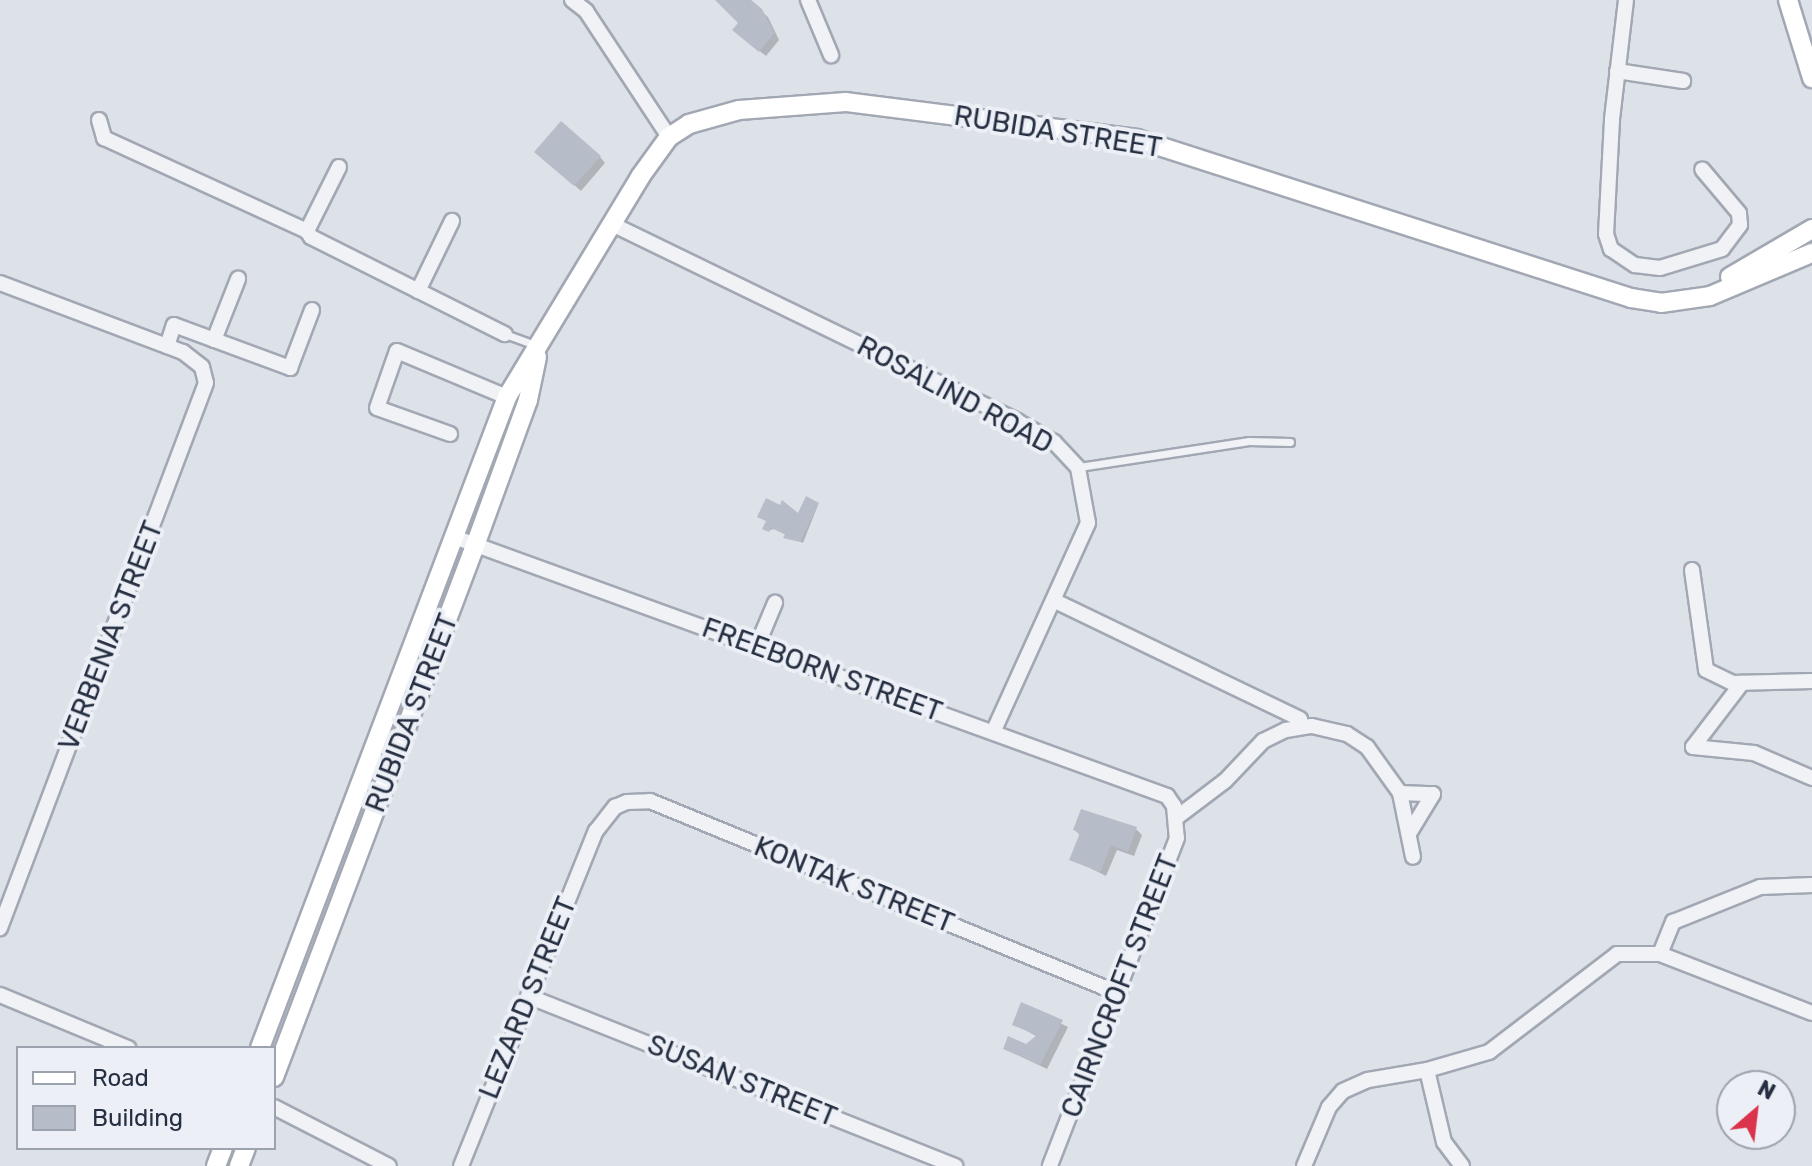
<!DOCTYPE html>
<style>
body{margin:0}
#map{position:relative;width:1812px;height:1166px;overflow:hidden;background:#dde1e8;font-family:Rubik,sans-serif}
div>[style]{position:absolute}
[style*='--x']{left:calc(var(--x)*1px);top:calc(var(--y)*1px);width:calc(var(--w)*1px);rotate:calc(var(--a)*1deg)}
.shadow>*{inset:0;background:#0003}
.building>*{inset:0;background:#b6bdc9}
.roads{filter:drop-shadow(2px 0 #a2a8b3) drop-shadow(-2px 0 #a2a8b3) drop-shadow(0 2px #a2a8b3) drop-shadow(0 -2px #a2a8b3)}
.lane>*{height:7px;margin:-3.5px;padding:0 3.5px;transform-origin:3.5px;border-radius:3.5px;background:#f0f2f6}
.street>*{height:14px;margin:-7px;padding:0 7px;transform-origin:7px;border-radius:7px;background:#f0f2f6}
.secondary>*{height:18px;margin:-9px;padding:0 9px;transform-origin:9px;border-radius:9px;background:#fff}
span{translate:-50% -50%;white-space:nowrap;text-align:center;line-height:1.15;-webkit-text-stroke:8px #ecf0f6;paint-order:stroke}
.street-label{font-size:28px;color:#252f41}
.legend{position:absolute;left:16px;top:1046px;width:260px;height:104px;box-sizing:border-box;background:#ecf0f6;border:2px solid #9ca3ae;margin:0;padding:10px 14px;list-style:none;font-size:24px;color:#252f41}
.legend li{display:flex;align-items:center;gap:16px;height:40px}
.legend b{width:40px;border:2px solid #9ca3ae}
.north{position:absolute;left:1716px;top:1070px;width:80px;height:80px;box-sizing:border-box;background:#ecf0f6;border:2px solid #9ca3ae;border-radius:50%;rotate:28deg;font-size:22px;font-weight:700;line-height:32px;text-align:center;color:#252f41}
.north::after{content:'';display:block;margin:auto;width:28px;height:36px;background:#dc334c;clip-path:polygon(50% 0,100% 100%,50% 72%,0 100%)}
</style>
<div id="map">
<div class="shadow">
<i style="clip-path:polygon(716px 0,748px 0,768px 17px,779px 40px,766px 56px,741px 36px,740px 23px)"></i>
<i style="clip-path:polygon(543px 157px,600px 157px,605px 163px,581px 191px)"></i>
<i style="clip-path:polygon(818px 505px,803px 543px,774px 529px,767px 531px,768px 522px,759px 517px,798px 516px)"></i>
<i style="clip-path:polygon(1136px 829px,1142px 835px,1134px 856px,1117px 850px,1106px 876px,1072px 859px,1081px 836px,1075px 830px)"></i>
<i style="clip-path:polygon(1022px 1005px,1068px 1027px,1047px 1069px,1005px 1049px,1026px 1046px,1038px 1037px,1014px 1024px)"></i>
</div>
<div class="building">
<i style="clip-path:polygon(715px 0,751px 0,762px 9px,774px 33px,759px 52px,732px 30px,738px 23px)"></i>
<i style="clip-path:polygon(561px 121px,601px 156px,574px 186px,534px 152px)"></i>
<i style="clip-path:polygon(806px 496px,819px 503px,800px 542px,783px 538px,785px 534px,771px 528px,769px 532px,762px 529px,766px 521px,757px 517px,766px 498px,780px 505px,782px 500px,798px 513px)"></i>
<i style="clip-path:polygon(1081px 809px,1137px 827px,1128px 852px,1111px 845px,1100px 872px,1069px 860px,1080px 833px,1073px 830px)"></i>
<i style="clip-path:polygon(1021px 1002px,1063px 1020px,1040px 1065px,1003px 1049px,1008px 1036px,1026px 1044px,1037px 1035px,1012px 1025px)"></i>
</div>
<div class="roads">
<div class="lane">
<i style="--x:505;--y:334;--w:35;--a:20"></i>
<i style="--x:1079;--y:467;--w:172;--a:-8.7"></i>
<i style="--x:1249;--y:441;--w:41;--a:1.4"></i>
</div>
<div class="street">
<i style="--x:572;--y:0;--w:18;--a:38"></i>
<i style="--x:586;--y:11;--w:151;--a:56.6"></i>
<i style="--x:808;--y:0;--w:60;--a:67.3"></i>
<i style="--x:1626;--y:0;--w:121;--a:96.7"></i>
<i style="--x:1612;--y:120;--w:114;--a:93"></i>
<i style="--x:1606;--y:234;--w:16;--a:72"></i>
<i style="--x:1611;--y:249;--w:29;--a:34"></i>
<i style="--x:1635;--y:265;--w:25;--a:7"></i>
<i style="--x:1660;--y:268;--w:65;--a:-17"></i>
<i style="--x:1722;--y:249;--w:30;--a:-53"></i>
<i style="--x:1740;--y:225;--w:12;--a:-95"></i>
<i style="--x:1739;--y:213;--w:57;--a:-130.1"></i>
<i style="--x:1617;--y:71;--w:67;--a:8.6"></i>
<i style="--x:99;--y:120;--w:19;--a:74"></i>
<i style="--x:104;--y:138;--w:223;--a:24.6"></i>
<i style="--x:339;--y:167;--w:72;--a:116.6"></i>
<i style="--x:307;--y:231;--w:7;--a:56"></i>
<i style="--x:311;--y:237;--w:217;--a:26.6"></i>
<i style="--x:614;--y:225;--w:448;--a:25.9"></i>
<i style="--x:1017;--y:421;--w:43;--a:29.6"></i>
<i style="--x:1054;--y:442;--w:35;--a:47"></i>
<i style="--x:1078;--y:468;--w:56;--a:79.7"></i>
<i style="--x:1088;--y:523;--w:230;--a:114.4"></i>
<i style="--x:0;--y:283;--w:196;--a:20.7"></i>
<i style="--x:183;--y:352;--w:24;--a:38"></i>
<i style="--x:202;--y:367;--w:16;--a:76"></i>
<i style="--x:206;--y:383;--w:583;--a:110.71"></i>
<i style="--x:418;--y:291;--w:78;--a:-64.1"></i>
<i style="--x:214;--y:340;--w:66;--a:-68.5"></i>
<i style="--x:167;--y:346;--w:22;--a:-72"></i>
<i style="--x:174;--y:325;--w:124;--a:20.3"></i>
<i style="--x:290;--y:368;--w:62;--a:-69.2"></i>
<i style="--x:450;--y:434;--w:77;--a:-160.4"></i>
<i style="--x:377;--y:408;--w:60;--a:-70.7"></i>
<i style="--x:397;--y:351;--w:119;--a:22.7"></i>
<i style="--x:454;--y:537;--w:759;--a:19.96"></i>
<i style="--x:1167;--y:796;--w:12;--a:55"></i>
<i style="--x:1174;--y:806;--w:32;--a:85"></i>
<i style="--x:1177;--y:838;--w:352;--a:111.2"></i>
<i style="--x:1692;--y:570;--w:101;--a:82"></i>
<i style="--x:1706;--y:670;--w:30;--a:26"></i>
<i style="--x:1733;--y:683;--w:79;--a:-1.5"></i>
<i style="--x:1055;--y:601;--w:272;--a:25.7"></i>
<i style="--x:757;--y:646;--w:47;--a:-67.3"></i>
<i style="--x:1693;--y:747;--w:61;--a:5.6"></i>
<i style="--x:1754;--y:753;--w:63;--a:23.3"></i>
<i style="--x:1693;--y:747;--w:81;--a:-52.6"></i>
<i style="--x:1400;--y:793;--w:33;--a:2"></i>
<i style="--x:1433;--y:794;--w:44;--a:121.2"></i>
<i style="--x:1176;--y:818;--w:61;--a:-37.1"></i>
<i style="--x:1225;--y:781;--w:55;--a:-46.5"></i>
<i style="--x:1263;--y:741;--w:25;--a:-26"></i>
<i style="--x:1286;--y:730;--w:26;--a:-9"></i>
<i style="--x:1312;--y:726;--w:36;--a:13"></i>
<i style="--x:1347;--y:734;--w:24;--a:33"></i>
<i style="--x:1367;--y:747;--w:57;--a:54.3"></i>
<i style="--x:1400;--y:793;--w:65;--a:78.5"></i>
<i style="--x:1660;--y:954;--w:35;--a:-68"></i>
<i style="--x:1673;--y:922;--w:94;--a:-21.9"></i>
<i style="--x:1760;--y:887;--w:52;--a:-2.2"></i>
<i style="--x:0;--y:995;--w:139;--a:22.5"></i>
<i style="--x:528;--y:996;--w:460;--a:21.7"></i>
<i style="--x:1427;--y:1070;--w:74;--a:76.7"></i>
<i style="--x:1444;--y:1142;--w:30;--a:53"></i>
<i style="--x:274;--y:1107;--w:129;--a:27.2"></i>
<i style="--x:461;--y:1166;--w:361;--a:-68.1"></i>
<i style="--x:596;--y:831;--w:31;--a:-52"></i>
<i style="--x:615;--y:807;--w:13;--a:-23"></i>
<i style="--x:627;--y:802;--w:23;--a:-2"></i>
<i style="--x:650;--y:801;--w:508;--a:22.32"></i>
<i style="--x:1304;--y:1166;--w:64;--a:-67"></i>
<i style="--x:1329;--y:1107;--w:21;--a:-49"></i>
<i style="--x:1343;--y:1091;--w:27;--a:-24"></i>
<i style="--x:1368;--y:1080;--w:60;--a:-9.6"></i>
<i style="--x:1427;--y:1070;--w:65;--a:-16.2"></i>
<i style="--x:1489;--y:1052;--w:161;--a:-37.4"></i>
<i style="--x:1617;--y:954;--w:43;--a:0"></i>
<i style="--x:1660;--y:954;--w:163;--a:21.2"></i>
</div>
<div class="secondary">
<i style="--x:1788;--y:0;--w:82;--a:72.9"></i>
<i style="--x:1730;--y:277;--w:95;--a:-30.3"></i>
<i style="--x:260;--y:1048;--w:696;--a:-69.22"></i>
<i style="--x:507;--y:397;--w:257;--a:-58.8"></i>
<i style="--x:640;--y:177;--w:49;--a:-54.1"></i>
<i style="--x:669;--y:137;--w:24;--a:-33"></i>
<i style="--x:689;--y:124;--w:52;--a:-15.6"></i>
<i style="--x:739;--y:110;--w:107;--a:-4.3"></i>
<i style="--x:846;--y:102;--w:293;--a:7.2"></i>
<i style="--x:1137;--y:139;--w:519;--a:17.84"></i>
<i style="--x:1631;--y:298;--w:30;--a:9"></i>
<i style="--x:1661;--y:303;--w:49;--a:-8.1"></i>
<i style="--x:1710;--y:296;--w:111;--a:-22.9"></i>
<i style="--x:274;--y:1077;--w:571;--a:-69.28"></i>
<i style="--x:476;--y:543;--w:152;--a:-70"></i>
<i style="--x:528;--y:400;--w:44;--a:-78.2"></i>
<i style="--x:216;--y:1166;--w:19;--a:-69"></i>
<i style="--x:239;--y:1166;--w:19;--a:-69"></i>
</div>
</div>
<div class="street-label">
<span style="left:1058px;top:132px;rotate:9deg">RUBIDA STREET</span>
<span style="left:955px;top:395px;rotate:28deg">ROSALIND ROAD</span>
<span style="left:111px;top:636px;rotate:-69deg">VERBENIA STREET</span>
<span style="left:822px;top:670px;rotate:20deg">FREEBORN STREET</span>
<span style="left:412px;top:713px;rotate:-69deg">RUBIDA STREET</span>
<span style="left:854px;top:885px;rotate:22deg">KONTAK STREET</span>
<span style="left:1120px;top:986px;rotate:-69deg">CAIRNCROFT STREET</span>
<span style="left:528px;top:998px;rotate:-68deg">LEZARD STREET</span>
<span style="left:742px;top:1081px;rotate:22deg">SUSAN STREET</span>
</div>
<ul class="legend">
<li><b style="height:10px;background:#fff"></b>Road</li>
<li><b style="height:22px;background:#b6bdc9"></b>Building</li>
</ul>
<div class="north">N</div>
</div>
